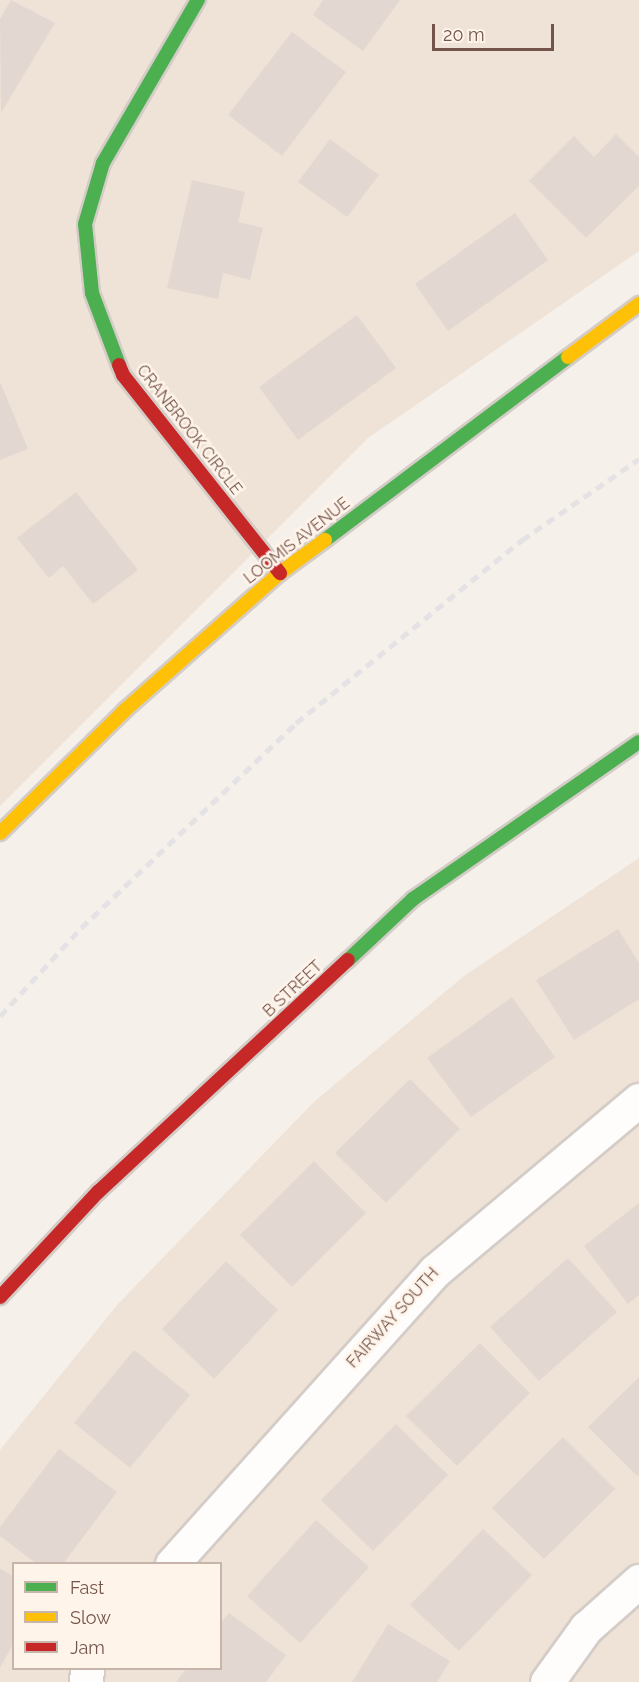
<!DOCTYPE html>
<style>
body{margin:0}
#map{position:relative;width:639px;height:1682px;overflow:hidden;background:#f6f0ea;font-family:Raleway,sans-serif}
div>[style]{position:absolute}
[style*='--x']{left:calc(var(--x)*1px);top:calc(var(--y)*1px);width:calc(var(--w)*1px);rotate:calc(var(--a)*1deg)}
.residential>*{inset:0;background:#efe2d7}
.building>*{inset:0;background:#e3d8d1}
.roads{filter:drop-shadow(2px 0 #d4ccc7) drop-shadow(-2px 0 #d4ccc7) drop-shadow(0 2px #d4ccc7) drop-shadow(0 -2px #d4ccc7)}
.street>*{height:33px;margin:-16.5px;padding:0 16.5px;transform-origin:16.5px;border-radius:16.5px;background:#fefdfc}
.fast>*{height:14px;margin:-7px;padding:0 7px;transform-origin:7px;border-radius:7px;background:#4caf50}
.slow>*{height:14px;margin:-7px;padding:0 7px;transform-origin:7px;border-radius:7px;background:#ffc107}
.jam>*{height:14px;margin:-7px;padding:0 7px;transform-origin:7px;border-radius:7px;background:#c62828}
.rail>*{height:4.5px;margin-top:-2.25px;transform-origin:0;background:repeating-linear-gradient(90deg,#e4e2e4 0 9px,transparent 0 15px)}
span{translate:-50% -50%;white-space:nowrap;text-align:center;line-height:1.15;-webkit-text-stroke:5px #fff4ea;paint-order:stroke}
.street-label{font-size:16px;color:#74544a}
.legend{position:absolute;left:12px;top:1562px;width:210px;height:108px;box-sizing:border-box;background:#fff4ea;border:2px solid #c7b4aa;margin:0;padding:8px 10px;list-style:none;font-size:18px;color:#74544a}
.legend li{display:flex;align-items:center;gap:12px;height:30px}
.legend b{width:30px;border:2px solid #c7b4aa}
.scale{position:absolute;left:432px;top:24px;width:122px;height:27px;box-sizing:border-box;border:3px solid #74544a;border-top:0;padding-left:8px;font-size:18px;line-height:21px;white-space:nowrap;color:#74544a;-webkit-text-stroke:4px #fff4ea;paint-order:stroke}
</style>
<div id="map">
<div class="residential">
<i style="clip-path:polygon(0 0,639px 0,639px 251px,368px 438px,0 806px)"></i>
<i style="clip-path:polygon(evenodd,639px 858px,639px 1682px,0 1682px,0 1450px,118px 1304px,315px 1101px,464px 976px,639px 858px,14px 1564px,220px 1564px,220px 1668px,14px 1668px,14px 1564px)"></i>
</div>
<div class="building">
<i style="clip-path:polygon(11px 0,55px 23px,1px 113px,0 19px)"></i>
<i style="clip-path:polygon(323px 0,400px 0,363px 51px,313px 15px)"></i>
<i style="clip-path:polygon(292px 32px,346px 72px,282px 156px,228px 115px)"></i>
<i style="clip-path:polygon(616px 134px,639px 157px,639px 186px,586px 238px,529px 181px,574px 136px,594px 157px)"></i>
<i style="clip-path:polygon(330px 139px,379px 175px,347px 217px,298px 182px)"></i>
<i style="clip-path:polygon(192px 180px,245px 192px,238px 222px,263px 228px,250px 280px,223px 273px,218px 299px,167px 288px)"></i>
<i style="clip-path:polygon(515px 213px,548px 260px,448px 331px,415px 284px)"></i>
<i style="clip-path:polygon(357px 315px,396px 368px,298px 440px,259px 387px)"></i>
<i style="clip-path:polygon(0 382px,28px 449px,0 460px)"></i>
<i style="clip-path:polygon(76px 492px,138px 570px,93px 604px,63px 566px,49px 578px,17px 538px)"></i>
<i style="clip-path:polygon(618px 929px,639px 963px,639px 999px,574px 1040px,536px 980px)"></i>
<i style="clip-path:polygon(512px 997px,555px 1057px,471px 1117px,427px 1058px)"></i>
<i style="clip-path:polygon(410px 1079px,460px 1129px,386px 1203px,335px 1153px)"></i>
<i style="clip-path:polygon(314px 1161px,366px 1213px,292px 1287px,240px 1235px)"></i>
<i style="clip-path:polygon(639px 1203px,639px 1295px,628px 1304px,584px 1246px)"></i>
<i style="clip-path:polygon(568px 1258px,617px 1312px,539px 1381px,490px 1327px)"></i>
<i style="clip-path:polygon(226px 1261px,278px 1310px,214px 1379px,162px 1329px)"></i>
<i style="clip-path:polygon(480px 1343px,530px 1393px,457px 1466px,406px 1416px)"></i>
<i style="clip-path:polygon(134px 1350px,190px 1395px,130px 1468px,74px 1423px)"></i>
<i style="clip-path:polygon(639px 1377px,639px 1475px,637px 1476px,588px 1427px)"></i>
<i style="clip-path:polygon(396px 1424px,448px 1475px,373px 1551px,321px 1500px)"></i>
<i style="clip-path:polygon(563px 1437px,615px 1489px,544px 1559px,492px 1508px)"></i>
<i style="clip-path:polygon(59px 1449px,117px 1492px,63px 1564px,37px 1564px,0 1536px,0 1527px)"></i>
<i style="clip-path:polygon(316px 1520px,369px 1567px,300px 1643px,247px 1596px)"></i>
<i style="clip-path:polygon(483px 1529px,532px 1575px,459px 1651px,410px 1605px)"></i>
<i style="clip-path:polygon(0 1569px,14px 1576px,14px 1642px,0 1668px)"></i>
<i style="clip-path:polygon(229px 1613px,286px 1655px,266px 1682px,176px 1682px,187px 1668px,220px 1668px,220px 1624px)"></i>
<i style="clip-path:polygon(388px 1624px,450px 1661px,437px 1682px,352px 1682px)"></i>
</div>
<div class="roads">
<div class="street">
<i style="--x:172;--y:1564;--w:394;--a:-48.1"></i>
<i style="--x:435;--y:1271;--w:266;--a:-40"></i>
<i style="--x:86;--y:1682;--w:14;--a:-86"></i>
<i style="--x:547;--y:1682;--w:67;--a:-54.2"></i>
<i style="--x:586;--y:1628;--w:71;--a:-41.6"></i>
</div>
<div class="fast">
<i style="--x:119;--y:365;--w:77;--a:-110.6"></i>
<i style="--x:92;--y:293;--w:69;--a:-95.8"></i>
<i style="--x:85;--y:224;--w:64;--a:-73.6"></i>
<i style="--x:103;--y:163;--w:189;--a:-59.8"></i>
<i style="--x:325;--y:540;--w:304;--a:-37"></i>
<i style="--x:348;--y:960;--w:89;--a:-43.2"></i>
<i style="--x:413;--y:899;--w:275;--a:-34.8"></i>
</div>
<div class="slow">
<i style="--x:568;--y:357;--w:89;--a:-36.7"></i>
<i style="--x:0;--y:833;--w:175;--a:-44.5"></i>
<i style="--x:125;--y:710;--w:207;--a:-41.5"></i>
<i style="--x:280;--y:573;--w:56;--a:-36.3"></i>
</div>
<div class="jam">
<i style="--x:119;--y:365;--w:11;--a:68"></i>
<i style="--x:123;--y:375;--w:253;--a:51.6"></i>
<i style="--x:0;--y:1297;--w:144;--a:-47"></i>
<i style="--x:98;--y:1192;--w:341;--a:-42.9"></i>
</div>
</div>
<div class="rail">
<i style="--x:0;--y:1016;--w:120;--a:-47.4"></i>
<i style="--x:81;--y:928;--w:297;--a:-43.6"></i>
<i style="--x:296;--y:723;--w:291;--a:-39"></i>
<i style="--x:522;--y:540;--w:142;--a:-34.7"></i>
</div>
<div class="street-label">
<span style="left:189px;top:430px;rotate:52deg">CRANBROOK CIRCLE</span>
<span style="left:297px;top:541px;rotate:-38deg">LOOMIS AVENUE</span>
<span style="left:293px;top:989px;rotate:-43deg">B STREET</span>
<span style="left:393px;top:1318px;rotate:-48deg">FAIRWAY SOUTH</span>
</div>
<ul class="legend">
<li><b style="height:8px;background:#4caf50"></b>Fast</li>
<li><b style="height:8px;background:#ffc107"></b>Slow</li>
<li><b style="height:8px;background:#c62828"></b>Jam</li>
</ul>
<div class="scale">20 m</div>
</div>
